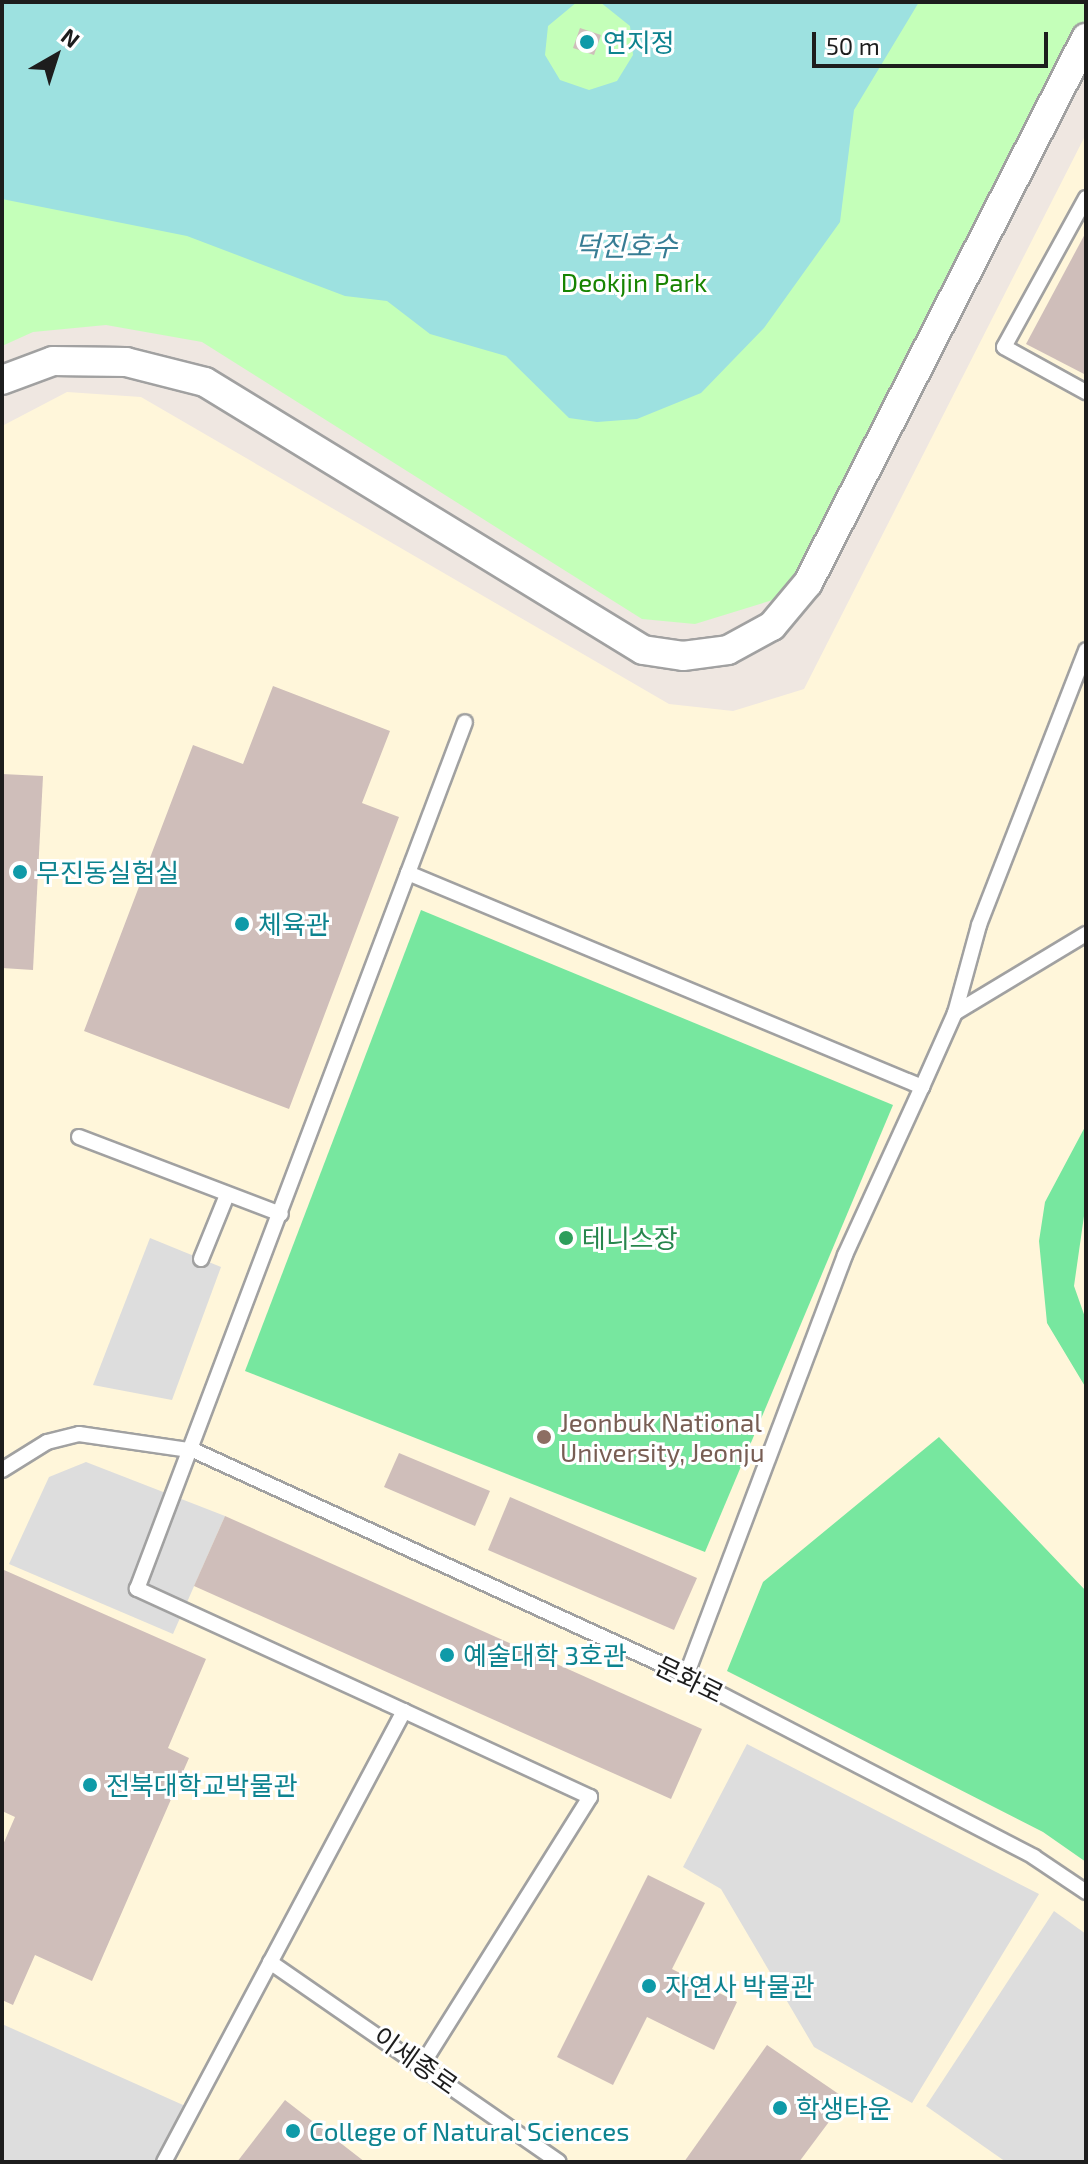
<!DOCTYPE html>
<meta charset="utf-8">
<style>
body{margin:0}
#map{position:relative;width:1088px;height:2164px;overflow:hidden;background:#efe7e1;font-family:"Exo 2","Noto Sans KR",sans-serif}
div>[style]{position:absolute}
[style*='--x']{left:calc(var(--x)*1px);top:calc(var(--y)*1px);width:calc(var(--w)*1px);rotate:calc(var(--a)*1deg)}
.education>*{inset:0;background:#fff6da}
.park>*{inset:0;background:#c4ffb9}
.pitch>*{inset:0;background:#77e79f}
.parking>*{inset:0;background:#ddd}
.water>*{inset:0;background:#9de1e0}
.building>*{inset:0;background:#cfbeba}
.roads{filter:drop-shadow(2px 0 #a1a1a1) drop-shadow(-2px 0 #a1a1a1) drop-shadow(0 2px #a1a1a1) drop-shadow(0 -2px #a1a1a1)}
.lane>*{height:14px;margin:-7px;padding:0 7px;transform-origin:7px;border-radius:7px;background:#fff}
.street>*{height:28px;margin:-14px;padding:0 14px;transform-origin:14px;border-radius:14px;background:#fff}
.dots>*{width:22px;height:22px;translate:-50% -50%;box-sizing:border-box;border:4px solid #fff;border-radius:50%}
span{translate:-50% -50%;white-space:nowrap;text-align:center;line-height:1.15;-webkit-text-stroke:6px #fff;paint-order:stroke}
.culture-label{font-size:26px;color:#0d838f}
.left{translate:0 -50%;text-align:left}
.park-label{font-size:26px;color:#178401}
.leisure-label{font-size:26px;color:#27864d}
.education-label{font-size:26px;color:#785e54}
.street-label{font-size:26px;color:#1d1d1d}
.water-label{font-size:28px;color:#377d94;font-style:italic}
.frame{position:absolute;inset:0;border:4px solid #1d1d1d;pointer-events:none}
.north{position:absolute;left:16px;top:16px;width:80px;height:80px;-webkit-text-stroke:6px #fff;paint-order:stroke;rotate:39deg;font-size:22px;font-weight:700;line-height:32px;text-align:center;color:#1d1d1d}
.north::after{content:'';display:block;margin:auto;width:28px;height:36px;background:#1d1d1d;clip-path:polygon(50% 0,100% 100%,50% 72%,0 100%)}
.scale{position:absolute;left:812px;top:32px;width:236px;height:36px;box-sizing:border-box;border:4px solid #1d1d1d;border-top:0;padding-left:10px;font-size:24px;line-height:28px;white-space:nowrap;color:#1d1d1d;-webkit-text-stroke:6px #fff;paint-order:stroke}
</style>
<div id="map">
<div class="education">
<i style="clip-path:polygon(1086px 134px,1086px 2162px,2px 2162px,2px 426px,67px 392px,141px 397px,669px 704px,733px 711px,804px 689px)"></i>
</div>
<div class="park">
<i style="clip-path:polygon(2px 2px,1086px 2px,1086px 21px,807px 564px,776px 599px,695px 624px,642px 619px,202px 342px,106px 325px,33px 332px,2px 346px)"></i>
</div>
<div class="pitch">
<i style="clip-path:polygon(421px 910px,893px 1105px,705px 1552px,245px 1371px)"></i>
<i style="clip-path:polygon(1086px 1125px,1086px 1202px,1074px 1286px,1086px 1320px,1086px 1388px,1047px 1323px,1039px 1241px,1045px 1202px)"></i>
<i style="clip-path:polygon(939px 1437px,1086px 1591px,1086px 1862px,1043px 1832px,727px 1671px,763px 1582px)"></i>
</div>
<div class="parking">
<i style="clip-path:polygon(150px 1238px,221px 1267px,172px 1400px,93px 1385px)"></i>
<i style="clip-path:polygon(86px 1462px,225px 1516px,173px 1634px,9px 1564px,49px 1477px)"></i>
<i style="clip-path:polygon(747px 1744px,1039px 1894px,912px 2103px,814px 2047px,721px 1889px,683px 1867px)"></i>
<i style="clip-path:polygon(1054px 1911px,1086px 1934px,1086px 2162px,1006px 2162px,926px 2106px)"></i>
<i style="clip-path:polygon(2px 2024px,192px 2109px,164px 2162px,2px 2162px)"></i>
</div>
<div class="water">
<i style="clip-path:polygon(2px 2px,577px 2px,548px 26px,545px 55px,560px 80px,589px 90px,617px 81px,633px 55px,630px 26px,600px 2px,919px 2px,854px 110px,840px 222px,764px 328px,701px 393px,637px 419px,597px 422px,569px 418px,506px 356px,430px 334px,387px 301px,345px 296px,187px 236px,2px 199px)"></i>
</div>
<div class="building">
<i style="clip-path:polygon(580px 28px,601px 35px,594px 55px,573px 48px)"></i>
<i style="clip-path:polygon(1086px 232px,1086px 375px,1026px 344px)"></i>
<i style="clip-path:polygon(273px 686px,390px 731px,362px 803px,399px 817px,289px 1109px,84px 1031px,193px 745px,243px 764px)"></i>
<i style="clip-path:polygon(2px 774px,43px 776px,33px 970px,2px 968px)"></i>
<i style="clip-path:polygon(399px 1453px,490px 1491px,475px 1526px,384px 1487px)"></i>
<i style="clip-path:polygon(510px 1497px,697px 1578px,674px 1630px,488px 1550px)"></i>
<i style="clip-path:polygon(225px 1516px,702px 1729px,671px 1799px,194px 1586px)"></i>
<i style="clip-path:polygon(4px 1570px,206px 1659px,168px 1748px,189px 1758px,92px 1981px,35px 1955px,13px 2005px,2px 2000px,2px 1847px,15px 1817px,2px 1811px)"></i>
<i style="clip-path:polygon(648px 1875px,705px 1903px,672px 1969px,737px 2002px,714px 2050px,647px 2017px,613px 2085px,557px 2057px)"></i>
<i style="clip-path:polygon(767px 2045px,846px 2099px,799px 2162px,684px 2162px)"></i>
<i style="clip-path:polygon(285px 2100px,365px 2162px,237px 2162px)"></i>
</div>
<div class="roads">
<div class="lane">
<i style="--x:1086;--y:198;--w:170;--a:118.8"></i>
<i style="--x:1004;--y:347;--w:94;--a:28.8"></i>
<i style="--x:408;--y:873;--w:161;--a:-69.3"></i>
<i style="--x:955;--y:1013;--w:91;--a:-74.7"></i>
<i style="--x:979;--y:925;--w:295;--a:-68.7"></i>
<i style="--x:79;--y:1137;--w:216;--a:20.9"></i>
<i style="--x:201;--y:1259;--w:69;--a:-67.9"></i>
<i style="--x:2;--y:1470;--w:53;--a:-31.9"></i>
<i style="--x:47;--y:1442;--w:33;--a:-14"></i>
<i style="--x:79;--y:1434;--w:117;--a:8.3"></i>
<i style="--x:195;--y:1451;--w:522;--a:24.55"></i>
<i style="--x:670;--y:1668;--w:410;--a:27.4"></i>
<i style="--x:1034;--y:1857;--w:63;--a:33.9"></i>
<i style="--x:686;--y:1676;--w:450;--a:-69.3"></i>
<i style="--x:845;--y:1255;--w:185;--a:-65.4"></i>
<i style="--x:404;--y:1711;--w:205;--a:24.8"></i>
<i style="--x:590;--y:1797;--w:314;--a:122.1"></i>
<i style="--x:270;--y:1962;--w:351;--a:34.7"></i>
<i style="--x:164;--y:2162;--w:511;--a:-61.98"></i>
<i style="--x:404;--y:1711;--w:294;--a:-155.4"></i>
<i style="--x:137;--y:1589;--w:766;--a:-69.27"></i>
<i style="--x:408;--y:873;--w:557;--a:22.6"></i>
<i style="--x:922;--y:1087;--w:81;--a:-66"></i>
<i style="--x:955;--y:1013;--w:153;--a:-31.1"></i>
</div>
<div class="street">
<i style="--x:2;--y:380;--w:54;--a:-20.4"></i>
<i style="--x:53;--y:361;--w:73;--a:0.8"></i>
<i style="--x:126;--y:362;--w:81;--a:14.2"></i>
<i style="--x:205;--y:382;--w:513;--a:31.46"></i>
<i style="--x:643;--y:650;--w:40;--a:8.5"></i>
<i style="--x:683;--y:656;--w:45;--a:-7.6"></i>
<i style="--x:728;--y:650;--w:50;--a:-28.6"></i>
<i style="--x:772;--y:626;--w:56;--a:-50.1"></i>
<i style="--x:808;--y:583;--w:612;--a:-62.97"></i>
</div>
</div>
<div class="dots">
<i style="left:587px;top:42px;background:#0f9aa8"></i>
<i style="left:20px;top:872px;background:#0f9aa8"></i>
<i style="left:242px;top:924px;background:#0f9aa8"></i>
<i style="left:566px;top:1238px;background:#2e9e5b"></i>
<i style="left:544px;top:1437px;background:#8d6e63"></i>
<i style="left:447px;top:1655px;background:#0f9aa8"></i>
<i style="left:90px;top:1785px;background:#0f9aa8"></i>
<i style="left:649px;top:1986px;background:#0f9aa8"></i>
<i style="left:780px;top:2108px;background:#0f9aa8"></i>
<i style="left:293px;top:2131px;background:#0f9aa8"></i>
</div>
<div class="culture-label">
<span class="left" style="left:603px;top:42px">연지정</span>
<span class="left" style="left:36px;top:872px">무진동실험실</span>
<span class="left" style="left:258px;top:924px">체육관</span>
<span class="left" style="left:463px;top:1655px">예술대학 3호관</span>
<span class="left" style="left:106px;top:1785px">전북대학교박물관</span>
<span class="left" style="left:665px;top:1986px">자연사 박물관</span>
<span class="left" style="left:796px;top:2108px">학생타운</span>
<span class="left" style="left:309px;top:2131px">College of Natural Sciences</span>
</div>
<div class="park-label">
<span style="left:634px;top:282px">Deokjin Park</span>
</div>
<div class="leisure-label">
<span class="left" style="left:582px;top:1238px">테니스장</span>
</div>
<div class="education-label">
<span class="left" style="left:560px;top:1437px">Jeonbuk National<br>University, Jeonju</span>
</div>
<div class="street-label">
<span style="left:690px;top:1679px;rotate:26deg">문화로</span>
<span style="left:416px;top:2060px;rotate:35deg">이세종로</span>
</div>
<div class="water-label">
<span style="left:626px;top:245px">덕진호수</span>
</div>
<div class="frame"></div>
<div class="north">N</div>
<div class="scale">50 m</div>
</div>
